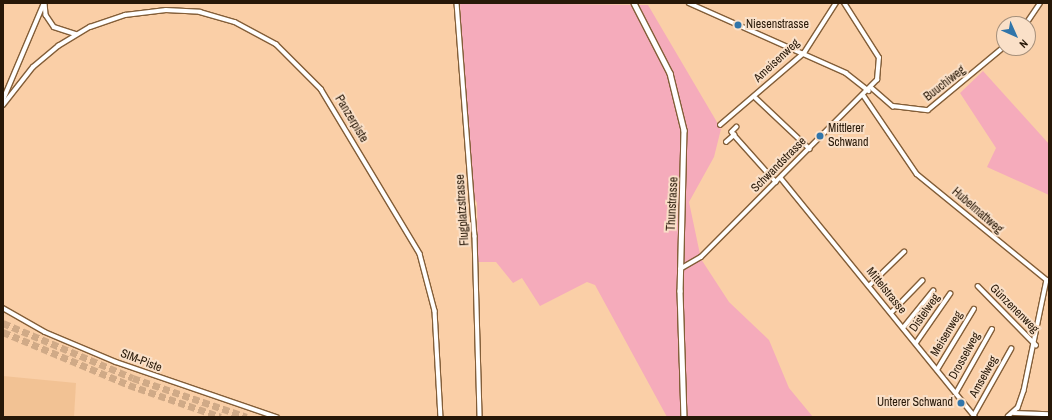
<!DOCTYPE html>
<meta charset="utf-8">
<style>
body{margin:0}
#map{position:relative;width:1052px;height:420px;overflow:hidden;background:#facfa7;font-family:"Archivo Narrow",sans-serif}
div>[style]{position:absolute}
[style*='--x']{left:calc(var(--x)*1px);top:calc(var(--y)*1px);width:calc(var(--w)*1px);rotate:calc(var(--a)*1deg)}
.built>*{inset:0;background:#f2c294}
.green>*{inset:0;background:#f5abbb}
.motorway-tunnel>*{height:7px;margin-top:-3.5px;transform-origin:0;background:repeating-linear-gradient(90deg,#d0aa87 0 7px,transparent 0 10.5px)}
.roads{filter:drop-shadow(1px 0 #835e38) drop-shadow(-1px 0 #835e38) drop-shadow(0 1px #835e38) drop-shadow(0 -1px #835e38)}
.minor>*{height:3.5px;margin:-1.75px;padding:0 1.75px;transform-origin:1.75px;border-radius:1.75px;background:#fff}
.tertiary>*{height:4.5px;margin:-2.25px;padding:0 2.25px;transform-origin:2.25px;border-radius:2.25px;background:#fff}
.dots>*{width:11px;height:11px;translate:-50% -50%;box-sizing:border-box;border:2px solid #fae0c8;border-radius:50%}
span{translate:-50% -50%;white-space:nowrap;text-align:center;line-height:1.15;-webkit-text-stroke:4px #fae0c8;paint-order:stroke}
.poi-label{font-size:12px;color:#271808}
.left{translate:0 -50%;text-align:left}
.right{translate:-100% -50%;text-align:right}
.street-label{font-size:12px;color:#271808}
.frame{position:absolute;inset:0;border:4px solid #271808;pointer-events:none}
.north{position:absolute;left:996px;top:16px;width:40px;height:40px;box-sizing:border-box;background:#fae0c8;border:1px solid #a6907b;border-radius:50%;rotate:135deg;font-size:11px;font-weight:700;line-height:16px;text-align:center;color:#271808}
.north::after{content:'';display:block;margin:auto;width:14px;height:18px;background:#3075aa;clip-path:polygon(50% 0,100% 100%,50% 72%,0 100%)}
</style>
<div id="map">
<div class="built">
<i style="clip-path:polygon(3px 376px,76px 383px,74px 417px,3px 417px)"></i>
</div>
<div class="green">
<i style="clip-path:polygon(460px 3px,648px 5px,721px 129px,714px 157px,689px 202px,701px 259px,729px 302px,769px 340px,789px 388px,813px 417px,667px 417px,595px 285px,587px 282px,540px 306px,522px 278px,513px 283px,496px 262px,478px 262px,477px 203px,469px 188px)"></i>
<i style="clip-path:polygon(983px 71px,1049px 144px,1049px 195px,987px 167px,996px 148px,960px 93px)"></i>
</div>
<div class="motorway-tunnel">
<i style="--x:3;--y:323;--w:141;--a:22.9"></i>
<i style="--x:133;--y:378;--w:120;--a:18.9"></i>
<i style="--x:3;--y:332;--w:137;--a:22.8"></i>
<i style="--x:129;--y:385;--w:97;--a:19.2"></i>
</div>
<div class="roads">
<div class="minor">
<i style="--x:45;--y:3;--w:12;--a:85"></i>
<i style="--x:46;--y:15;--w:14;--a:56"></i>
<i style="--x:54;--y:27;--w:23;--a:18"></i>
<i style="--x:457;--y:3;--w:234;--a:85.6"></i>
<i style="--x:475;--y:236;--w:181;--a:88.4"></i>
<i style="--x:689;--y:3;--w:172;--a:24"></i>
<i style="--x:846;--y:73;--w:29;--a:38"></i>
<i style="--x:1026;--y:24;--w:25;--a:-56"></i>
<i style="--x:872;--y:88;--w:28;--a:41"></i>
<i style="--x:893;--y:106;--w:35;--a:7"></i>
<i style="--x:928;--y:110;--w:99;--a:-39.7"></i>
<i style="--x:864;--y:96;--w:94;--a:55.8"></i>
<i style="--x:917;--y:174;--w:168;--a:39.2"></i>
<i style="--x:1047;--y:280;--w:113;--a:101.7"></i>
<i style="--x:1024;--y:391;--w:18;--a:109"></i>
<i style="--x:1018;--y:408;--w:13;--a:138"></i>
<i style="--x:756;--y:98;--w:74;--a:43.4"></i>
<i style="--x:3;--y:100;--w:105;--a:-67.1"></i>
<i style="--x:3;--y:105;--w:48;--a:-51.7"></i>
<i style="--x:33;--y:67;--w:33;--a:-40"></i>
<i style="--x:58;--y:46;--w:37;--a:-31"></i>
<i style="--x:90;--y:27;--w:37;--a:-19"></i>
<i style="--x:125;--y:15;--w:41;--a:-7"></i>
<i style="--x:166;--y:10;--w:34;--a:3"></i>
<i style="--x:200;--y:12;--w:36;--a:16"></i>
<i style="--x:235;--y:22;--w:47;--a:28.2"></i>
<i style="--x:276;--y:44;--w:64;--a:45"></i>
<i style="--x:321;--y:89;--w:192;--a:59"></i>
<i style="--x:420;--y:254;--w:59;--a:75.3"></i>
<i style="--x:435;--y:311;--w:106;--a:86.8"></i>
<i style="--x:720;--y:125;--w:111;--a:-40.6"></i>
<i style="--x:804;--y:53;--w:59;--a:-57.4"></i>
<i style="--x:737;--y:127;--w:7;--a:135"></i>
<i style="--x:732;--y:132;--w:4;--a:56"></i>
<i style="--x:734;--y:135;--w:63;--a:48.2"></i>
<i style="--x:726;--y:142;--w:11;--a:-41"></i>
<i style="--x:781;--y:178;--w:308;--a:50.9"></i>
<i style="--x:680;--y:269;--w:24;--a:-30"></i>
<i style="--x:701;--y:257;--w:250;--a:-45.2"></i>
<i style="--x:877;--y:80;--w:22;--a:-85"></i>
<i style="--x:879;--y:58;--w:65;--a:-122.5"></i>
<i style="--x:869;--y:286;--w:49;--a:-44.2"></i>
<i style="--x:978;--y:286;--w:83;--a:45.5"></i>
<i style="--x:3;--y:308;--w:48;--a:29.7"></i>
<i style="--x:45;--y:332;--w:77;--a:22.9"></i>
<i style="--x:116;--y:362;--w:170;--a:18.9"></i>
<i style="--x:891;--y:313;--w:45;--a:-45.9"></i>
<i style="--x:903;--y:328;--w:48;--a:-51"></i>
<i style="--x:916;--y:343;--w:60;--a:-55.2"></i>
<i style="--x:937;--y:370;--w:71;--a:-58.8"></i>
<i style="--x:956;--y:393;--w:73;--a:-60.6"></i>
<i style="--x:1014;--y:413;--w:35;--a:2"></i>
<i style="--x:974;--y:415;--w:76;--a:-60.7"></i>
</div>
<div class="tertiary">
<i style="--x:634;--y:3;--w:79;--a:62.8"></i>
<i style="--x:670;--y:73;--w:59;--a:76.2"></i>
<i style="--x:684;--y:130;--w:161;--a:91.4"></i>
<i style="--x:680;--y:291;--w:126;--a:88.2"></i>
</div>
</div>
<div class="dots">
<i style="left:738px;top:25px;background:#3075aa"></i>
<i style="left:820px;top:136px;background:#3075aa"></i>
<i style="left:961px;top:403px;background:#3075aa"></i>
</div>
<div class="poi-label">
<span class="left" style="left:746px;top:25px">Niesenstrasse</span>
<span class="left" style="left:828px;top:136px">Mittlerer<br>Schwand</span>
<span class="right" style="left:953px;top:403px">Unterer Schwand</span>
</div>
<div class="street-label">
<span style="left:777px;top:61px;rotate:-43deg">Ameisenweg</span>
<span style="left:945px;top:84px;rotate:-38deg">Buuchiweg</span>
<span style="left:351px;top:119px;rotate:59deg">Panzerpiste</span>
<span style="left:779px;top:165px;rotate:-45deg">Schwandstrasse</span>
<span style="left:673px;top:204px;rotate:-87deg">Thunstrasse</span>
<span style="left:463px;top:210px;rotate:-94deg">Flugplatzstrasse</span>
<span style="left:977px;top:211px;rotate:41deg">Hubelmattweg</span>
<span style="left:886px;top:291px;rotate:51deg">Mittelstrasse</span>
<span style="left:1014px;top:309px;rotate:45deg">Günzenenweg</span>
<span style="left:925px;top:313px;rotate:-55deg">Distelweg</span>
<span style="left:947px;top:334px;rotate:-59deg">Meisenweg</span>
<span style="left:965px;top:356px;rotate:-61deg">Drosselweg</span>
<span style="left:141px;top:361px;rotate:21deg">SIM-Piste</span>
<span style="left:984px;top:377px;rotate:-61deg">Amselweg</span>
</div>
<div class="frame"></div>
<div class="north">N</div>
</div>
